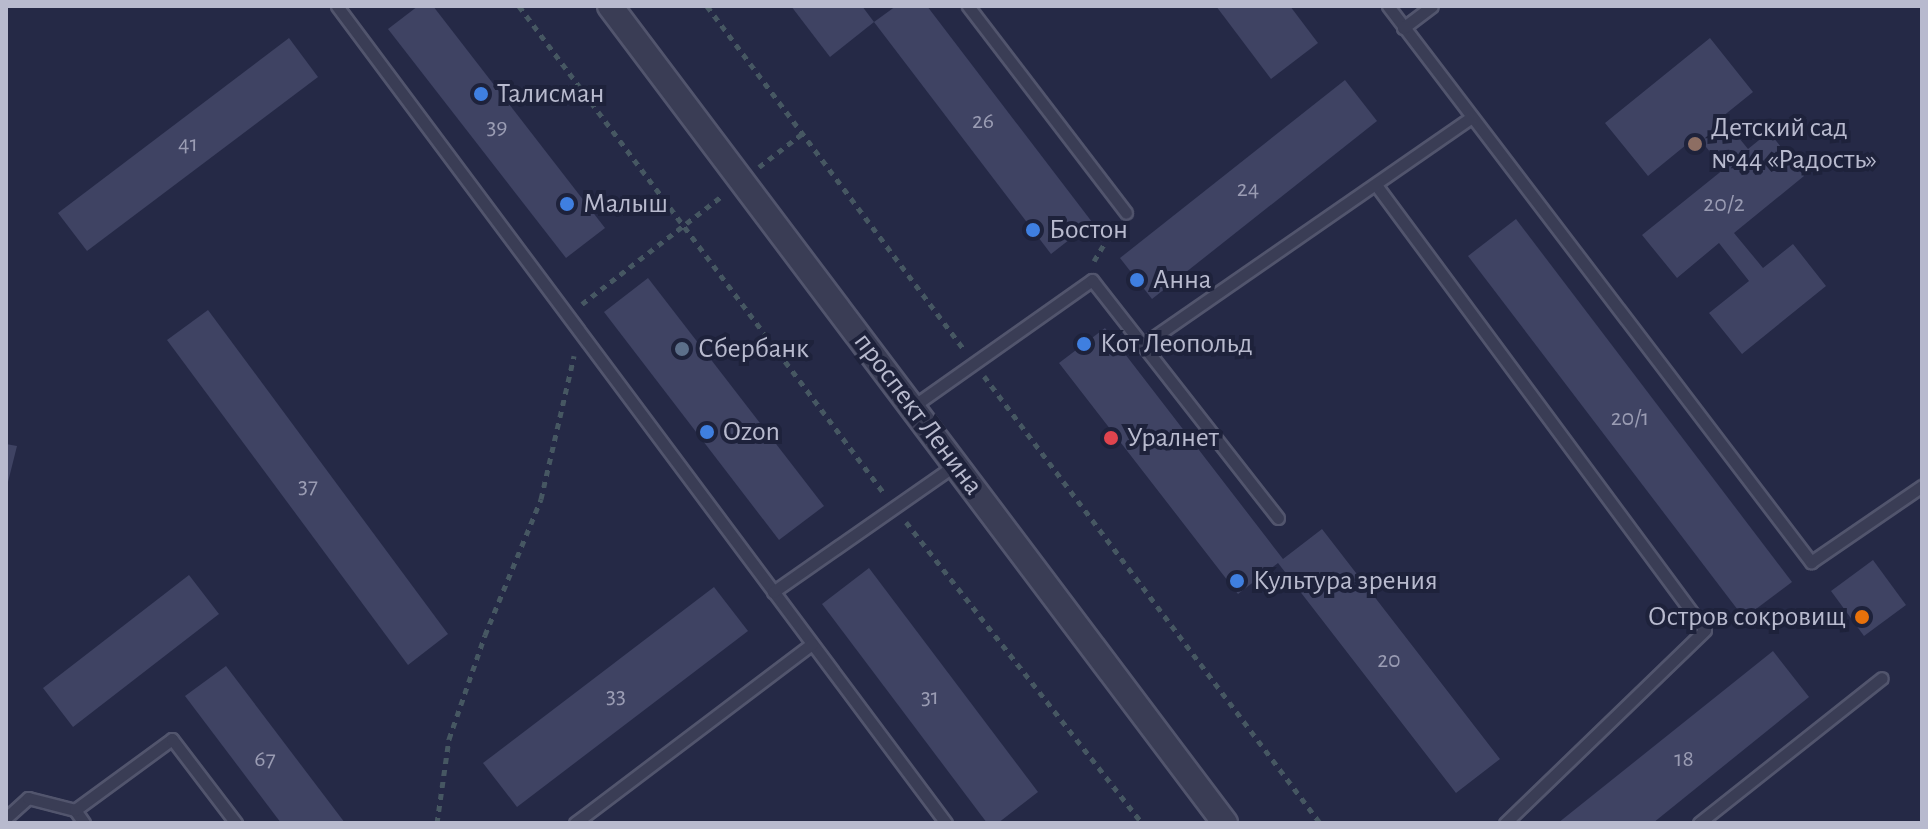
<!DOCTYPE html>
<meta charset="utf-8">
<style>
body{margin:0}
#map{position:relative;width:1928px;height:829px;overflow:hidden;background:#252946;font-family:"Alegreya Sans",sans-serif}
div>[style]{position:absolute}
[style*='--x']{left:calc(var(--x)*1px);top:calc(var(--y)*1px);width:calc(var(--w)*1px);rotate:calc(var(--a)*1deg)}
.building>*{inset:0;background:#3f4363}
.path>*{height:5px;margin-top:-2.5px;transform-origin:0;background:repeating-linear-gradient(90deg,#465762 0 6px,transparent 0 12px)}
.roads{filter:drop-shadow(2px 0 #52556d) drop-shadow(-2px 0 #52556d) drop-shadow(0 2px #52556d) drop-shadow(0 -2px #52556d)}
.service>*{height:11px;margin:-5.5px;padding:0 5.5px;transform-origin:5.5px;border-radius:5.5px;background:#3a3d55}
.tertiary>*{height:24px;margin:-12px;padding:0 12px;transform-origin:12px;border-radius:12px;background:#3a3d55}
.dots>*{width:22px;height:22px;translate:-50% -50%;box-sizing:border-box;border:4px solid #1e223b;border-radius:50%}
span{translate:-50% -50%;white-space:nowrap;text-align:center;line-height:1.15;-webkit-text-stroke:8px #1e223b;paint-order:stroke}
.number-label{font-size:24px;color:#9a9cb3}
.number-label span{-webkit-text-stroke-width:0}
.poi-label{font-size:28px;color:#b8bace}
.left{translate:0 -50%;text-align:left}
.right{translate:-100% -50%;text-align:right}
.street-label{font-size:28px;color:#b8bace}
.frame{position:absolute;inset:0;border:8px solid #b8bace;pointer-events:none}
</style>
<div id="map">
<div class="building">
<i style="clip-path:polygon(418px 6px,433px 6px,605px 228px,566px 258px,388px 29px)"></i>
<i style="clip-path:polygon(791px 6px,862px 6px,874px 22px,830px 57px)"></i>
<i style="clip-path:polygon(896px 6px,927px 6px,1092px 222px,1051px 254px,874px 22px)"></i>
<i style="clip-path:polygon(1216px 6px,1290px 6px,1318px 43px,1271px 79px)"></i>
<i style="clip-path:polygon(289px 38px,318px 77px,87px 251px,58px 213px)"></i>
<i style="clip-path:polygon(1710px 38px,1753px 92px,1722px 117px,1748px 149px,1769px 132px,1804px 176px,1734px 233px,1763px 268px,1793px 244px,1826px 286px,1742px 354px,1709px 313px,1749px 281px,1719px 243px,1677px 278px,1642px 235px,1724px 169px,1697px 136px,1648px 176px,1605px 123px)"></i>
<i style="clip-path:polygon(1345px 80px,1377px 121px,1152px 299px,1120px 258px)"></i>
<i style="clip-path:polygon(1516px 219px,1792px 582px,1744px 618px,1468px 256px)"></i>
<i style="clip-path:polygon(648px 278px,824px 506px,779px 540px,604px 312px)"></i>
<i style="clip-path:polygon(208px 310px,448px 634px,408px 665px,167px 340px)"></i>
<i style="clip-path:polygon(1105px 328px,1283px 559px,1322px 529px,1500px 759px,1456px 793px,1278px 563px,1238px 594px,1059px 363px)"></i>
<i style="clip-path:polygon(6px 444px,17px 446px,7px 486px,6px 485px)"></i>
<i style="clip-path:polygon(1873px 560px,1906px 605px,1864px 636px,1831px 591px)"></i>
<i style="clip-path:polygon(869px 568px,1038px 792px,998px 823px,987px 823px,822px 604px)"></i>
<i style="clip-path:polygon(189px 575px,219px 614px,73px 727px,43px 688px)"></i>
<i style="clip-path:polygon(714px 587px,748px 631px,517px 807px,483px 763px)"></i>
<i style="clip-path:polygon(1773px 651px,1809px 697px,1653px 823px,1558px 823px)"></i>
<i style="clip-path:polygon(226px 666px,345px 823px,281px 823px,185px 696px)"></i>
</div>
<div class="path">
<i style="--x:519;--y:6;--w:607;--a:53.17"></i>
<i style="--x:707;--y:6;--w:429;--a:53.2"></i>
<i style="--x:759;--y:167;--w:56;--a:-37.7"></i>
<i style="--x:1094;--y:261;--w:41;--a:-59"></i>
<i style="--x:582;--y:304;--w:178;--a:-37.7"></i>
<i style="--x:984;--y:376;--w:559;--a:53.07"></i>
<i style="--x:906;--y:522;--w:382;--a:51.9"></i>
<i style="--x:437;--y:823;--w:85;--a:-81.9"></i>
<i style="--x:449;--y:739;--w:110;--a:-70.9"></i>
<i style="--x:485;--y:635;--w:147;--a:-67.6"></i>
<i style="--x:541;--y:499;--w:147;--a:-77"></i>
</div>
<div class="roads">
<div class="service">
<i style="--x:337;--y:6;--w:1019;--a:53.3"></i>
<i style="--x:968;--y:6;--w:260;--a:52.6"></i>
<i style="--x:1388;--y:6;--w:699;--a:52.74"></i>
<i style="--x:1811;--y:562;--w:135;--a:-34.4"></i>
<i style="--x:1403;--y:28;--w:36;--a:-37"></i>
<i style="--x:1376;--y:185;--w:553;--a:53.52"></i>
<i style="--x:1705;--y:630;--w:278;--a:136"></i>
<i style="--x:1144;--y:344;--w:395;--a:-34.7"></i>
<i style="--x:912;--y:407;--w:220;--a:-35.2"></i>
<i style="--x:1092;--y:280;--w:302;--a:52"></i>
<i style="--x:773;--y:592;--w:222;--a:-34.9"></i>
<i style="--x:75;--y:810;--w:16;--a:55"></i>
<i style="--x:6;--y:818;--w:30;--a:-42"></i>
<i style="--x:28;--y:798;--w:49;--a:14.3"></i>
<i style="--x:75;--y:810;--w:120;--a:-36.2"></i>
<i style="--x:172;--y:739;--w:106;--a:52.7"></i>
<i style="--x:575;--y:823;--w:297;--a:-37.1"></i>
<i style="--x:1699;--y:823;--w:233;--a:-38.4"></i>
</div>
<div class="tertiary">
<i style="--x:610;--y:6;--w:1023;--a:53.03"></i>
</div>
</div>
<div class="dots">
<i style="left:481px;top:94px;background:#3f7fe0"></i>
<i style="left:1695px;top:144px;background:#8d6e63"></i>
<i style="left:567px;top:204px;background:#3f7fe0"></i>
<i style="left:1033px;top:230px;background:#3f7fe0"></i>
<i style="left:1137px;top:280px;background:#3f7fe0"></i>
<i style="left:1084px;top:344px;background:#3f7fe0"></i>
<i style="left:682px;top:349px;background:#5c6f8a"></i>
<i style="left:707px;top:432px;background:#3f7fe0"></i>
<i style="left:1111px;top:438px;background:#e0444e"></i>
<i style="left:1237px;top:581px;background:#3f7fe0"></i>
<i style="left:1862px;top:617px;background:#e8710a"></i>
</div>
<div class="number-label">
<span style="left:983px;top:122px">26</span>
<span style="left:497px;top:128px">39</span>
<span style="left:188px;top:145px">41</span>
<span style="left:1248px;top:190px">24</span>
<span style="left:1724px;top:205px">20/2</span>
<span style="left:1630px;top:419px">20/1</span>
<span style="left:308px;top:487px">37</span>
<span style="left:1389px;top:661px">20</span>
<span style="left:616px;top:697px">33</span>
<span style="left:930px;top:698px">31</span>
<span style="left:265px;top:760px">67</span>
<span style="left:1684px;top:760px">18</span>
</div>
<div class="poi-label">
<span class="left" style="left:497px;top:94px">Талисман</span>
<span class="left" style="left:1711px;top:144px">Детский сад<br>№44 «Радость»</span>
<span class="left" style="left:583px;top:204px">Малыш</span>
<span class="left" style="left:1049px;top:230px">Бостон</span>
<span class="left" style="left:1153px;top:280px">Анна</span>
<span class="left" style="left:1100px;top:344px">Кот Леопольд</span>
<span class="left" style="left:698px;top:349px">Сбербанк</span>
<span class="left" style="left:723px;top:432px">Ozon</span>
<span class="left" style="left:1127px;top:438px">Уралнет</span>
<span class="left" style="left:1253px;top:581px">Культура зрения</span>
<span class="right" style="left:1846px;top:617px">Остров сокровищ</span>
</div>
<div class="street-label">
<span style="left:918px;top:414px;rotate:53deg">проспект Ленина</span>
</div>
<div class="frame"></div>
</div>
